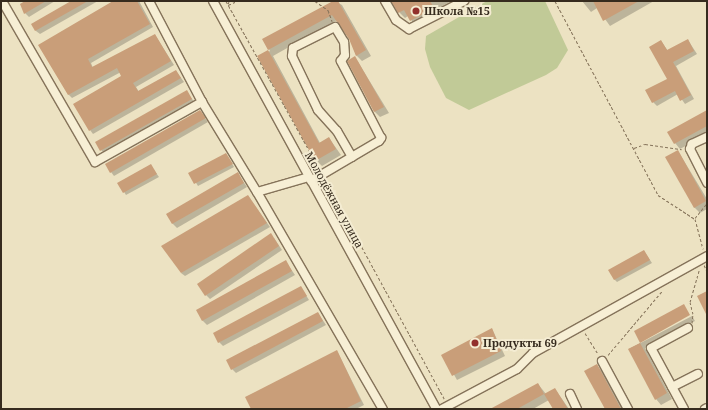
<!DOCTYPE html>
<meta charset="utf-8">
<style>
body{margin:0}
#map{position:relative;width:708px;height:410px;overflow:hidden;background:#ece2c2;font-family:"Noto Serif",serif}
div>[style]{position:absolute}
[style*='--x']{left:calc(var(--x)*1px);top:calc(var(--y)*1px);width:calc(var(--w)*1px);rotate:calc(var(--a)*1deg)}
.green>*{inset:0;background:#c1ca97}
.shadow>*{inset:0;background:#0003}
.building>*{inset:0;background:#c99e79}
.path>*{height:1px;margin-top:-0.5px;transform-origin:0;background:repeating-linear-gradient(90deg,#85735a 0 3px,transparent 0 5px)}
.roads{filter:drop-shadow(1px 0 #85735a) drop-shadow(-1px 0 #85735a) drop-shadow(0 1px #85735a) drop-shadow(0 -1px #85735a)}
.minor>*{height:8px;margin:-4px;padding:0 4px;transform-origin:4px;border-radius:4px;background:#f7efd5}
.dots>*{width:11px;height:11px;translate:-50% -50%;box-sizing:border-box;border:2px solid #f4ecd2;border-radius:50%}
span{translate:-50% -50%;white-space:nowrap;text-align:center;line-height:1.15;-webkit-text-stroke:4px #f4ecd2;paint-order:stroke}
.poi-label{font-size:11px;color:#362b1e;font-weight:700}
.left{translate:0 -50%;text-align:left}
.street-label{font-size:11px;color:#362b1e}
.frame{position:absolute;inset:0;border:2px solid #362b1e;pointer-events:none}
</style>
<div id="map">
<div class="green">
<i style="clip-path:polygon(487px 1px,545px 1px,568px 50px,557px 68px,546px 75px,469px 110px,446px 98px,430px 67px,425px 49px,426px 36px)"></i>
</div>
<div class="shadow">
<i style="clip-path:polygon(27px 1px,55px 1px,29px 17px,25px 13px)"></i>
<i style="clip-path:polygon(73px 1px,98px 1px,40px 34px,36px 31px,32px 24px)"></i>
<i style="clip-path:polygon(115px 1px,139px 1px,153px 27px,91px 63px,93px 68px,155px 35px,174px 65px,136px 87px,139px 92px,176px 71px,184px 82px,93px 134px,90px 130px,123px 76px,121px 72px,72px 98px,68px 94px)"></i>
<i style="clip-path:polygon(335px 1px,342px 5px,371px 56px,362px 61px,356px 55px,350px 39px,337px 20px,273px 56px,320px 143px,329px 138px,341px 155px,322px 166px,316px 160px,259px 57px,270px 51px,264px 40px)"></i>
<i style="clip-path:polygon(393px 1px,452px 1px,436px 9px,439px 14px,416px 26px,408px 16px,405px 18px,399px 12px)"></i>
<i style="clip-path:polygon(582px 1px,654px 1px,610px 26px,597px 8px,591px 12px)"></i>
<i style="clip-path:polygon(688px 40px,697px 54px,676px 66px,694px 99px,685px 104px,678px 94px,657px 106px,653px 102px,668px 79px,661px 41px,668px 51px)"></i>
<i style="clip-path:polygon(355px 57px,389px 113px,380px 117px,375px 112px)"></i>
<i style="clip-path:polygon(187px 92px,195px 103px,105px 154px,101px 150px)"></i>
<i style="clip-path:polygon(200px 111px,208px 122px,114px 176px,111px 172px)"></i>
<i style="clip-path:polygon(707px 111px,707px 134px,680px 149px,675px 143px)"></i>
<i style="clip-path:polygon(678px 151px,707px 199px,707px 209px,700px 213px,694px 207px)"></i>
<i style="clip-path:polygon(226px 154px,234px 167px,198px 186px,190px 173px)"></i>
<i style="clip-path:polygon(151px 166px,159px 177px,126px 195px,119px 184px)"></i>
<i style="clip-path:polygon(238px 174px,247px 187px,177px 228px,173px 224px,167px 214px)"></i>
<i style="clip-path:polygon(248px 196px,270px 227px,185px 276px,181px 273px)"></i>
<i style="clip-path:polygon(274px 238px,282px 250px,210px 299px,206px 295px)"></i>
<i style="clip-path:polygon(644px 251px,652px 263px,617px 282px,614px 279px)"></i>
<i style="clip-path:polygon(286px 262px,295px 275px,207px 325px,203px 321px,198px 311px)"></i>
<i style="clip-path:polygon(301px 287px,309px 300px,223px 346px,219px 342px)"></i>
<i style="clip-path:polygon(318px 313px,326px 325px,236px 373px,232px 369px)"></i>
<i style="clip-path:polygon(692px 316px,695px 321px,645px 348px,672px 399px,661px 405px,656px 399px,629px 349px)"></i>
<i style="clip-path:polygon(492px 329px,505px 356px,457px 380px,443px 355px)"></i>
<i style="clip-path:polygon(337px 351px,364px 405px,356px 409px,252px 409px)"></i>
<i style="clip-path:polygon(597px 366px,602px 371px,623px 409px,606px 409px)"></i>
<i style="clip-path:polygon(538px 384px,546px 394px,555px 389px,569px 409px,554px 409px,549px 400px,533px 409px,492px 409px)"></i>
</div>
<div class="building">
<i style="clip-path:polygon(25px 1px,46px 1px,24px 14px,20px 4px)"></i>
<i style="clip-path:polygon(71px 1px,88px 1px,35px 31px,31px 24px)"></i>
<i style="clip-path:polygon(113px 1px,137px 1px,150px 24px,88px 59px,92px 67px,155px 34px,171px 61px,133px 83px,138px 91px,176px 70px,181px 78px,89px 131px,73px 104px,121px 76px,117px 68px,68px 95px,38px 45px)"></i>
<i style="clip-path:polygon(333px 1px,338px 1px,366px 50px,356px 56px,349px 39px,332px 15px,268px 50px,262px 39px)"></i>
<i style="clip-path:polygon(391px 1px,430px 1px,434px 8px,410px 21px,404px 10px,398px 13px)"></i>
<i style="clip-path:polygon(593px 1px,639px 1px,603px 21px)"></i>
<i style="clip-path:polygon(688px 39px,694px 51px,673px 62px,691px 95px,680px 101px,675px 91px,652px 103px,645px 90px,667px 79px,649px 47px,661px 40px,667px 50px)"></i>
<i style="clip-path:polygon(268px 50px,319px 143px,329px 137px,336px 149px,315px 161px,257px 56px)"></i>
<i style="clip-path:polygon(355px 56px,384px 107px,374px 112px,347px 61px)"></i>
<i style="clip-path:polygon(187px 90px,192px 99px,100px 151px,95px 142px)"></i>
<i style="clip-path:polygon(200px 110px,206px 118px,110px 173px,105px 164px)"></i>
<i style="clip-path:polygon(707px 110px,707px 126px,674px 144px,667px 132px)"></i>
<i style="clip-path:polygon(678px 150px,706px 201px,694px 208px,665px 157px)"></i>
<i style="clip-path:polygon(226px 153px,233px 164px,194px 184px,188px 173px)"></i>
<i style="clip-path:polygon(151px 164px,157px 174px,123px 193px,117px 183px)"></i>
<i style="clip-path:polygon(238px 172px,244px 183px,172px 224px,166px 214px)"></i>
<i style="clip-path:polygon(248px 195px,267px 223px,181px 273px,161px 246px)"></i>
<i style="clip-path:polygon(271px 233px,279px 246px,205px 296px,197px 284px)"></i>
<i style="clip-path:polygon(644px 250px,650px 260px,614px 280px,608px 270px)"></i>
<i style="clip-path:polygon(286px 260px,292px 271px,202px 321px,196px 310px)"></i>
<i style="clip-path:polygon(301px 286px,307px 296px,218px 343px,213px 333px)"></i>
<i style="clip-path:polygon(707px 291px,707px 316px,697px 296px)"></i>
<i style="clip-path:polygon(684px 304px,690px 315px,640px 343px,634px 331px)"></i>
<i style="clip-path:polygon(318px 312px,323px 321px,231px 370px,226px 360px)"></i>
<i style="clip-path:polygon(492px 328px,501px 351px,452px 376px,441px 355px)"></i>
<i style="clip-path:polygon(640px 343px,667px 393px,655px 400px,628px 349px)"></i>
<i style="clip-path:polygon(337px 350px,361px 401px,345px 409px,251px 409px,245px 397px)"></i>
<i style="clip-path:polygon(597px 364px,621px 409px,605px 409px,584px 371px)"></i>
<i style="clip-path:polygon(538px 383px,544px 394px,517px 409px,490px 409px)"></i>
<i style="clip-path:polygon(555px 388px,568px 409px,553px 409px,544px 394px)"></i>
</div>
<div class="path">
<i style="--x:226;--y:1;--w:191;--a:60.9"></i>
<i style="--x:229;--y:1;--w:4;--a:104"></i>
<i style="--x:228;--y:5;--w:10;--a:-24"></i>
<i style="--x:315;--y:1;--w:16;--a:35"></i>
<i style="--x:328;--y:10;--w:12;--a:70"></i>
<i style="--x:555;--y:1;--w:220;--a:62"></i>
<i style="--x:658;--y:195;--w:44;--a:33"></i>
<i style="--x:695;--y:219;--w:31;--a:75"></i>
<i style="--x:634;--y:148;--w:12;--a:-20"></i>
<i style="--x:645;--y:144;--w:37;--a:8"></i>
<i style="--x:326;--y:181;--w:249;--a:61.5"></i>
<i style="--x:695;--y:218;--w:19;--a:-51"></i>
<i style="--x:704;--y:265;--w:7;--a:63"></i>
<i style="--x:692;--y:323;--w:9;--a:-84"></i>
<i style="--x:693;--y:314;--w:12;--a:-104"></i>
<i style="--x:690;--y:302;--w:33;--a:-74"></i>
<i style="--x:585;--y:333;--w:25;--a:58"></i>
<i style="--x:608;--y:355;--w:85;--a:-49.8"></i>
</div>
<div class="roads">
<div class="minor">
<i style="--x:2;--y:1;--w:186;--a:60"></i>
<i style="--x:95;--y:162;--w:123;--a:-29.3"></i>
<i style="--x:149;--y:1;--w:114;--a:62.3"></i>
<i style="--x:202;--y:102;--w:105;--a:58.6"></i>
<i style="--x:257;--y:192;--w:251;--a:59.9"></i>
<i style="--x:213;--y:1;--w:465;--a:61.3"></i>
<i style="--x:385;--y:1;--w:22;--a:60"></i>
<i style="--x:396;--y:20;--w:16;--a:35"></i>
<i style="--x:409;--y:29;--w:62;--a:-27"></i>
<i style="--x:707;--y:137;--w:17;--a:155"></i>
<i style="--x:692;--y:144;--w:5;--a:112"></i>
<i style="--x:690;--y:149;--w:38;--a:63"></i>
<i style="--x:311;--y:181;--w:79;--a:-30.5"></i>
<i style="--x:379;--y:141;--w:4;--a:-56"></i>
<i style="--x:381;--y:138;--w:87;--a:-117.5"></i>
<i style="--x:341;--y:61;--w:7;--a:-56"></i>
<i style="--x:345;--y:55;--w:13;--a:-94"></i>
<i style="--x:344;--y:42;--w:17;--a:-121"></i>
<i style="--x:335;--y:27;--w:47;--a:153.4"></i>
<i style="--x:293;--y:48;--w:8;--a:97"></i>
<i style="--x:292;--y:56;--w:60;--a:64.3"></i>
<i style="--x:318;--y:110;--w:28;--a:48"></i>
<i style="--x:337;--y:131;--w:30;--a:60"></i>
<i style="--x:257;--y:192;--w:54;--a:-16.1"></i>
<i style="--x:602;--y:361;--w:55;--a:61.6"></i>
<i style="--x:672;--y:387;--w:29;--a:-27"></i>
<i style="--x:570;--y:394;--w:17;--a:65"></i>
<i style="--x:442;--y:409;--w:85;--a:-28.1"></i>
<i style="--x:517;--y:369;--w:23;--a:-45"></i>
<i style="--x:533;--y:353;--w:199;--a:-29.1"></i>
<i style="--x:684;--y:409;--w:69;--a:-118.4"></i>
<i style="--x:651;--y:348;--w:42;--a:-28.4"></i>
<i style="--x:705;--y:409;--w:2;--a:-27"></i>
</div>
</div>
<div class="dots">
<i style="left:416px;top:11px;background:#92302c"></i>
<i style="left:475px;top:343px;background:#92302c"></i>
</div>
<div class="poi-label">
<span class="left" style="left:424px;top:11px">Школа №15</span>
<span class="left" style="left:483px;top:343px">Продукты 69</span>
</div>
<div class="street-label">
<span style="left:334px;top:200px;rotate:61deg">Молодёжная улица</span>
</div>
<div class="frame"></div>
</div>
